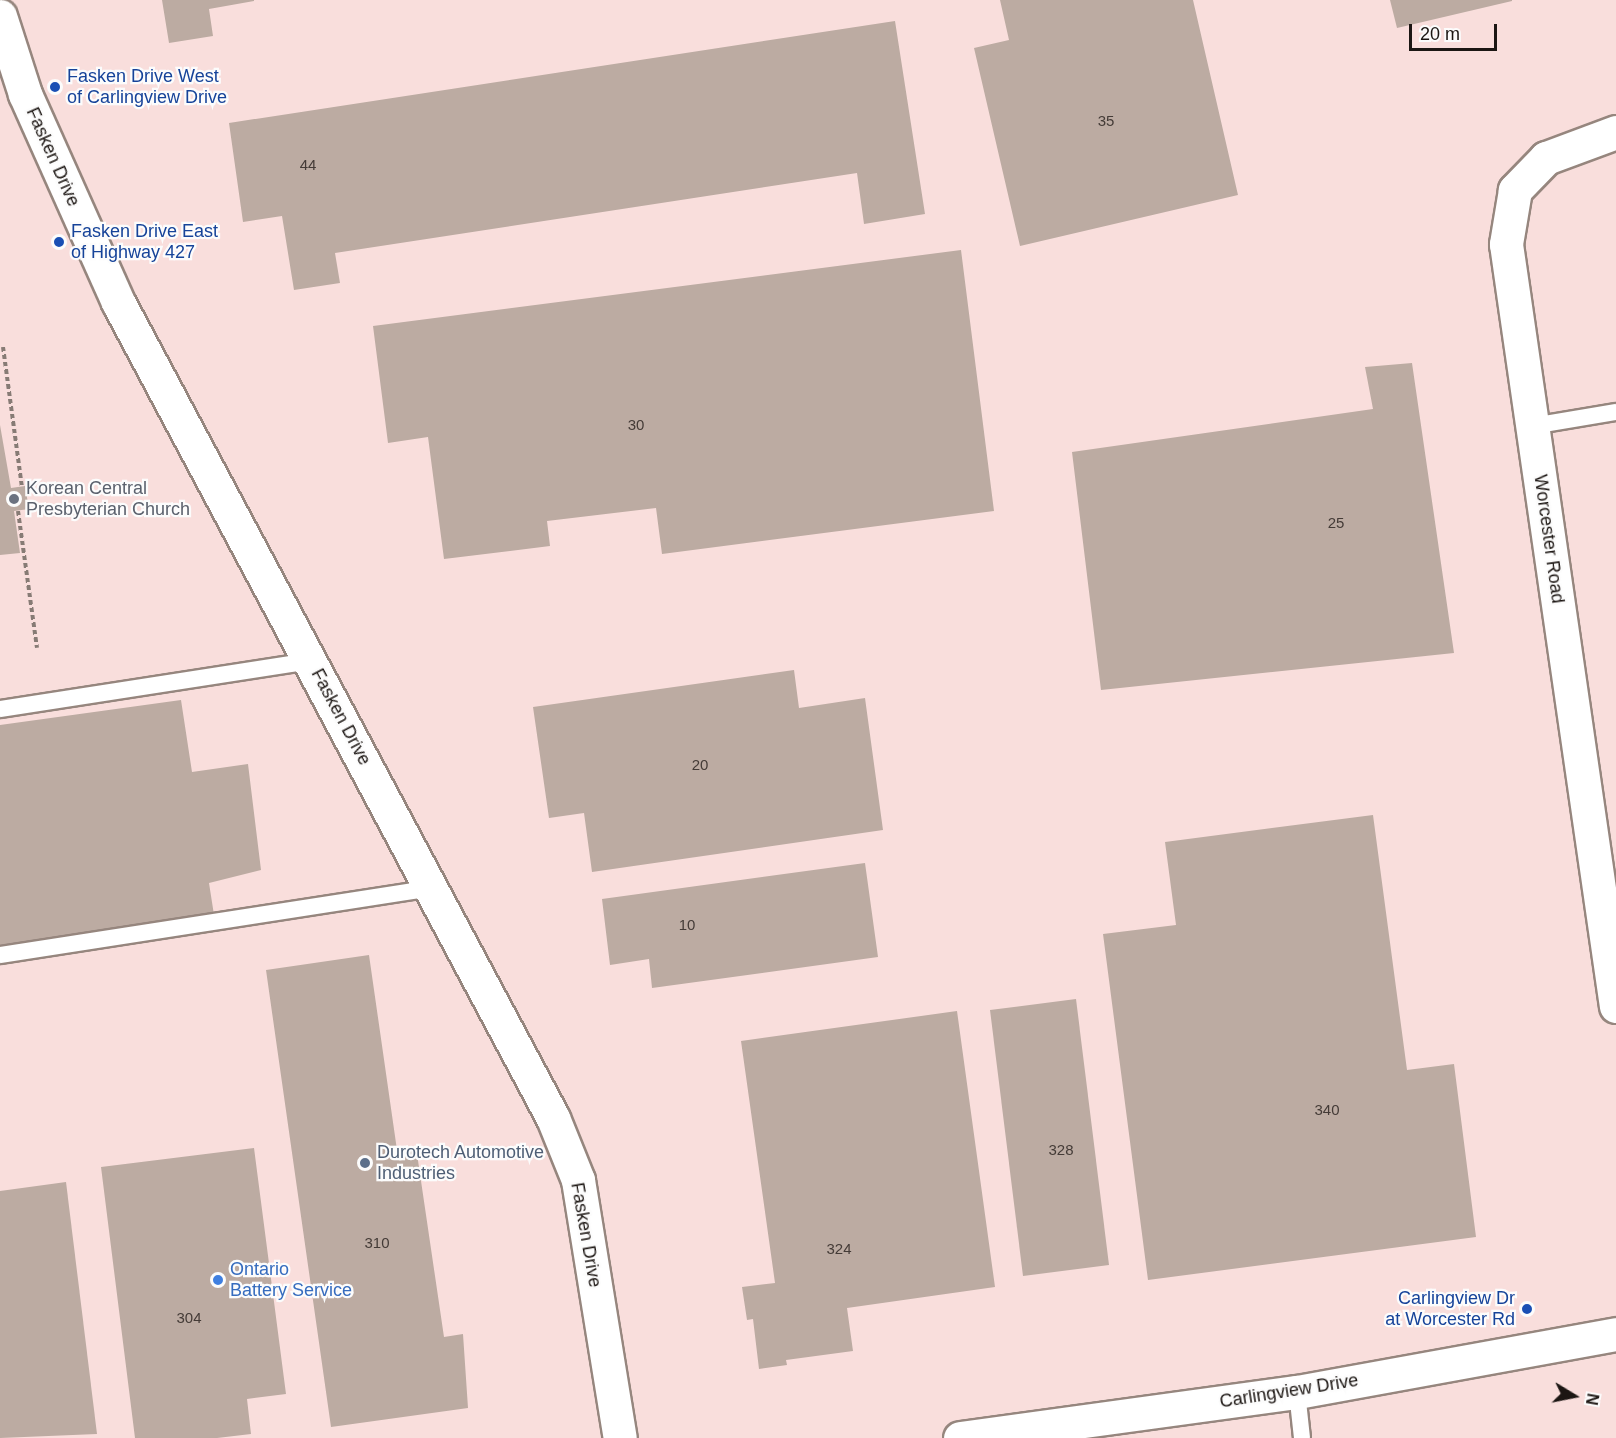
<!DOCTYPE html>
<style>
body{margin:0}
#map{position:relative;width:1616px;height:1438px;overflow:hidden;background:#fdebe2;font-family:Helvetica,sans-serif}
div>[style]{position:absolute}
[style*='--x']{left:calc(var(--x)*1px);top:calc(var(--y)*1px);width:calc(var(--w)*1px);rotate:calc(var(--a)*1deg)}
.industrial>*{inset:0;background:#f9dedc}
.building>*{inset:0;background:#bcaba2}
.path>*{height:4px;margin-top:-2px;transform-origin:0;background:repeating-linear-gradient(90deg,#877b75 0 4.5px,transparent 0 7.5px)}
.roads{filter:drop-shadow(2px 0 #96867e) drop-shadow(-2px 0 #96867e) drop-shadow(0 2px #96867e) drop-shadow(0 -2px #96867e)}
.service>*{height:16px;margin:-8px;padding:0 8px;transform-origin:8px;border-radius:8px;background:#fff}
.minor>*{height:33px;margin:-16.5px;padding:0 16.5px;transform-origin:16.5px;border-radius:16.5px;background:#fff}
.tertiary>*{height:33px;margin:-16.5px;padding:0 16.5px;transform-origin:16.5px;border-radius:16.5px;background:#fff}
.secondary>*{height:33px;margin:-16.5px;padding:0 16.5px;transform-origin:16.5px;border-radius:16.5px;background:#fff}
.dots>*{width:16px;height:16px;translate:-50% -50%;box-sizing:border-box;border:3px solid #fcfcfc;border-radius:50%}
span{translate:-50% -50%;white-space:nowrap;text-align:center;line-height:1.15;-webkit-text-stroke:4.5px #fcfcfc;paint-order:stroke}
.number-label{font-size:15px;color:#443b37}
.number-label span{-webkit-text-stroke-width:0}
.transit-label{font-size:18px;color:#164399}
.left{translate:0 -50%;text-align:left}
.right{translate:-100% -50%;text-align:right}
.street-label{font-size:18px;color:#1c1613}
.worship-label{font-size:18px;color:#5b616d}
.service-label{font-size:18px;color:#4e5e75}
.shop-label{font-size:18px;color:#366cbe}
.north{position:absolute;left:1544px;top:1366px;width:60px;height:60px;-webkit-text-stroke:4px #fcfcfc;paint-order:stroke;rotate:100deg;font-size:16px;font-weight:700;line-height:24px;text-align:center;color:#1c1613}
.north::after{content:'';display:block;margin:auto;width:21px;height:27px;background:#1c1613;clip-path:polygon(50% 0,100% 100%,50% 72%,0 100%)}
.scale{position:absolute;left:1409px;top:24px;width:88px;height:27px;box-sizing:border-box;border:3px solid #1c1613;border-top:0;padding-left:8px;font-size:18px;line-height:21px;white-space:nowrap;color:#1c1613;-webkit-text-stroke:4px #fcfcfc;paint-order:stroke}
</style>
<div id="map">
<div class="industrial">
<i style="clip-path:polygon(0 0,1616px 0,1616px 1438px,0 1438px)"></i>
</div>
<div class="building">
<i style="clip-path:polygon(162px 0,254px 0,254px 1px,209px 9px,213px 36px,169px 43px)"></i>
<i style="clip-path:polygon(1000px 0,1193px 0,1238px 195px,1020px 246px,974px 48px,1009px 40px)"></i>
<i style="clip-path:polygon(1390px 0,1512px 0,1512px 1px,1397px 28px)"></i>
<i style="clip-path:polygon(895px 21px,925px 214px,864px 224px,857px 173px,335px 253px,340px 283px,294px 290px,282px 216px,243px 222px,229px 123px)"></i>
<i style="clip-path:polygon(961px 250px,994px 511px,662px 554px,656px 508px,547px 521px,550px 546px,444px 559px,428px 437px,388px 443px,373px 326px)"></i>
<i style="clip-path:polygon(1412px 363px,1454px 653px,1101px 690px,1072px 452px,1373px 409px,1365px 367px)"></i>
<i style="clip-path:polygon(0 425px,11px 488px,25px 486px,29px 509px,14px 511px,20px 553px,0 555px)"></i>
<i style="clip-path:polygon(794px 670px,799px 708px,865px 698px,883px 830px,592px 872px,584px 813px,549px 818px,533px 707px)"></i>
<i style="clip-path:polygon(181px 700px,192px 772px,248px 764px,261px 870px,209px 883px,214px 915px,0 945px,0 725px)"></i>
<i style="clip-path:polygon(1373px 815px,1407px 1070px,1454px 1064px,1476px 1237px,1148px 1280px,1103px 934px,1176px 925px,1165px 842px)"></i>
<i style="clip-path:polygon(865px 863px,878px 957px,652px 988px,649px 959px,610px 965px,602px 899px)"></i>
<i style="clip-path:polygon(369px 955px,397px 1150px,416px 1147px,444px 1337px,463px 1334px,468px 1408px,331px 1427px,266px 970px)"></i>
<i style="clip-path:polygon(1076px 999px,1109px 1265px,1023px 1276px,990px 1010px)"></i>
<i style="clip-path:polygon(957px 1011px,995px 1287px,847px 1308px,853px 1351px,786px 1360px,787px 1365px,759px 1369px,753px 1319px,747px 1320px,742px 1287px,775px 1283px,741px 1041px)"></i>
<i style="clip-path:polygon(254px 1148px,286px 1394px,247px 1399px,251px 1434px,217px 1438px,135px 1438px,101px 1167px)"></i>
<i style="clip-path:polygon(66px 1182px,97px 1434px,0 1438px,0 1191px)"></i>
</div>
<div class="path">
<i style="--x:3;--y:347;--w:141;--a:82.3"></i>
<i style="--x:18;--y:511;--w:138;--a:82.1"></i>
</div>
<div class="roads">
<div class="service">
<i style="--x:1532;--y:426;--w:85;--a:-9.5"></i>
<i style="--x:0;--y:709;--w:314;--a:-8.8"></i>
<i style="--x:0;--y:955;--w:437;--a:-8.8"></i>
<i style="--x:1297;--y:1392;--w:46;--a:83.8"></i>
</div>
<div class="minor">
<i style="--x:1616;--y:132;--w:75;--a:159.6"></i>
<i style="--x:1546;--y:158;--w:45;--a:134.1"></i>
<i style="--x:1515;--y:190;--w:55;--a:99.5"></i>
<i style="--x:1506;--y:244;--w:770;--a:81.79"></i>
</div>
<div class="tertiary">
<i style="--x:0;--y:16;--w:82;--a:72.2"></i>
<i style="--x:25;--y:94;--w:228;--a:65.9"></i>
<i style="--x:118;--y:302;--w:925;--a:61.94"></i>
<i style="--x:553;--y:1118;--w:67;--a:68"></i>
<i style="--x:578;--y:1180;--w:261;--a:80.8"></i>
</div>
<div class="secondary">
<i style="--x:960;--y:1438;--w:340;--a:-7.8"></i>
<i style="--x:1297;--y:1392;--w:324;--a:-10.3"></i>
</div>
</div>
<div class="dots">
<i style="left:55px;top:87px;background:#1a4fb4"></i>
<i style="left:59px;top:242px;background:#1a4fb4"></i>
<i style="left:14px;top:499px;background:#6b7280"></i>
<i style="left:365px;top:1163px;background:#5c6f8a"></i>
<i style="left:218px;top:1280px;background:#3f7fe0"></i>
<i style="left:1527px;top:1309px;background:#1a4fb4"></i>
</div>
<div class="number-label">
<span style="left:1106px;top:121px">35</span>
<span style="left:308px;top:165px">44</span>
<span style="left:636px;top:425px">30</span>
<span style="left:1336px;top:523px">25</span>
<span style="left:700px;top:765px">20</span>
<span style="left:687px;top:925px">10</span>
<span style="left:1327px;top:1110px">340</span>
<span style="left:1061px;top:1150px">328</span>
<span style="left:377px;top:1243px">310</span>
<span style="left:839px;top:1249px">324</span>
<span style="left:189px;top:1318px">304</span>
</div>
<div class="transit-label">
<span class="left" style="left:67px;top:87px">Fasken Drive West<br>of Carlingview Drive</span>
<span class="left" style="left:71px;top:242px">Fasken Drive East<br>of Highway 427</span>
<span class="right" style="left:1515px;top:1309px">Carlingview Dr<br>at Worcester Rd</span>
</div>
<div class="street-label">
<span style="left:53px;top:157px;rotate:66deg">Fasken Drive</span>
<span style="left:1549px;top:539px;rotate:82deg">Worcester Road</span>
<span style="left:341px;top:717px;rotate:62deg">Fasken Drive</span>
<span style="left:586px;top:1235px;rotate:80deg">Fasken Drive</span>
<span style="left:1289px;top:1391px;rotate:-9deg">Carlingview Drive</span>
</div>
<div class="worship-label">
<span class="left" style="left:26px;top:499px">Korean Central<br>Presbyterian Church</span>
</div>
<div class="service-label">
<span class="left" style="left:377px;top:1163px">Durotech Automotive<br>Industries</span>
</div>
<div class="shop-label">
<span class="left" style="left:230px;top:1280px">Ontario<br>Battery Service</span>
</div>
<div class="north">N</div>
<div class="scale">20 m</div>
</div>
